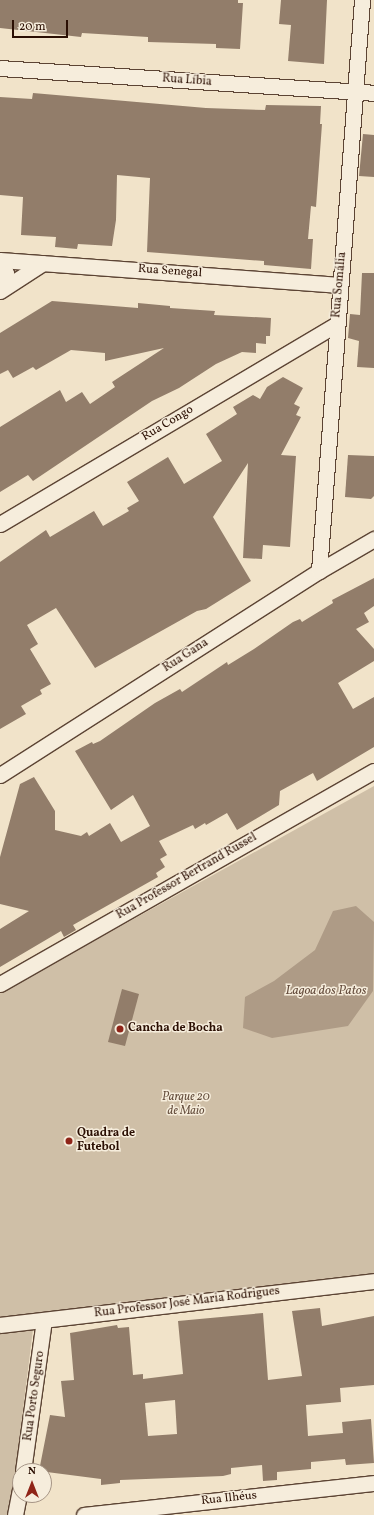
<!DOCTYPE html>
<meta charset="utf-8">
<style>
body{margin:0}
#map{position:relative;width:374px;height:1515px;overflow:hidden;background:#f1e3c9;font-family:Vollkorn,serif}
div>[style]{position:absolute}
[style*='--x']{left:calc(var(--x)*1px);top:calc(var(--y)*1px);width:calc(var(--w)*1px);rotate:calc(var(--a)*1deg)}
.green>*{inset:0;background:#cfbfa7}
.water>*{inset:0;background:#ae9b86}
.building>*{inset:0;background:#927d6a}
.roads{filter:drop-shadow(1px 0 #5c4434) drop-shadow(-1px 0 #5c4434) drop-shadow(0 1px #5c4434) drop-shadow(0 -1px #5c4434)}
.street>*{height:15px;margin:-7.5px;padding:0 7.5px;transform-origin:7.5px;border-radius:7.5px;background:#f6eddc}
.dots>*{width:11px;height:11px;translate:-50% -50%;box-sizing:border-box;border:2px solid #f6eddc;border-radius:50%}
span{translate:-50% -50%;white-space:nowrap;text-align:center;line-height:1.15;-webkit-text-stroke:3px #f6eddc;paint-order:stroke}
.street-label{font-size:12px;color:#2b0f03}
.poi-label{font-size:12px;color:#2b0f03;font-weight:700}
.left{translate:0 -50%;text-align:left}
.park-label{font-size:12px;color:#644d3c;font-style:italic}
.water-label{font-size:13px;color:#664e3e;font-style:italic}
.north{position:absolute;left:12px;top:1463px;width:40px;height:40px;box-sizing:border-box;background:#f6eddc;border:1px solid #a59485;border-radius:50%;rotate:0deg;font-size:11px;font-weight:700;line-height:16px;text-align:center;color:#2b0f03}
.north::after{content:'';display:block;margin:auto;width:14px;height:18px;background:#8f2418;clip-path:polygon(50% 0,100% 100%,50% 72%,0 100%)}
.scale{position:absolute;left:12px;top:20px;width:56px;height:18px;box-sizing:border-box;border:2px solid #2b0f03;border-top:0;padding-left:5px;font-size:12px;line-height:14px;white-space:nowrap;color:#2b0f03;-webkit-text-stroke:3px #f6eddc;paint-order:stroke}
</style>
<div id="map">
<div class="green">
<i style="clip-path:polygon(374px 786px,374px 1274px,0 1319px,0 993px)"></i>
<i style="clip-path:polygon(33px 1329px,10px 1515px,0 1515px,0 1333px)"></i>
</div>
<div class="water">
<i style="clip-path:polygon(356px 906px,374px 922px,373px 991px,348px 1026px,272px 1038px,243px 1028px,245px 997px,274px 981px,315px 950px,333px 911px)"></i>
</div>
<div class="building">
<i style="clip-path:polygon(0 0,238px 0,238px 3px,243px 3px,240px 49px,216px 48px,216px 44px,148px 42px,148px 37px,82px 33px,81px 37px,0 28px)"></i>
<i style="clip-path:polygon(281px 0,327px 0,324px 64px,288px 61px,291px 25px,279px 24px)"></i>
<i style="clip-path:polygon(33px 93px,206px 108px,265px 110px,266px 105px,321px 106px,320px 124px,322px 124px,316px 207px,311px 206px,308px 239px,313px 239px,311px 269px,264px 265px,264px 261px,147px 252px,150px 178px,117px 175px,116px 220px,112px 246px,78px 244px,77px 249px,55px 247px,56px 237px,21px 235px,23px 197px,0 195px,0 97px,32px 99px)"></i>
<i style="clip-path:polygon(363px 134px,374px 135px,374px 177px,359px 176px)"></i>
<i style="clip-path:polygon(362px 273px,374px 273px,374px 368px,357px 367px,359px 341px,348px 338px,350px 314px,360px 315px)"></i>
<i style="clip-path:polygon(52px 301px,138px 308px,138px 303px,170px 306px,170px 308px,215px 311px,214px 315px,271px 318px,270px 336px,266px 336px,266px 344px,256px 343px,256px 353px,242px 352px,216px 364px,179px 388px,152px 401px,33px 481px,28px 475px,0 492px,0 427px,60px 390px,66px 402px,82px 392px,90px 404px,115px 387px,112px 382px,164px 348px,105px 361px,105px 353px,71px 350px,36px 370px,33px 367px,13px 378px,8px 370px,0 374px,0 333px)"></i>
<i style="clip-path:polygon(283px 377px,303px 388px,294px 404px,300px 407px,296px 415px,301px 417px,281px 455px,296px 456px,290px 547px,263px 545px,262px 559px,243px 558px,248px 463px,213px 517px,251px 581px,206px 609px,197px 611px,95px 668px,56px 608px,27px 625px,38px 644px,30px 649px,51px 684px,40px 690px,42px 694px,21px 706px,26px 714px,0 729px,0 562px,46px 530px,50px 537px,94px 511px,103px 526px,129px 511px,127px 508px,139px 501px,127px 482px,168px 457px,184px 484px,222px 461px,206px 434px,237px 414px,233px 407px,253px 395px,260px 399px,267px 387px)"></i>
<i style="clip-path:polygon(348px 455px,374px 456px,374px 496px,371px 499px,345px 497px)"></i>
<i style="clip-path:polygon(374px 578px,374px 606px,364px 613px,369px 622px,356px 629px,374px 649px,374px 661px,338px 683px,353px 709px,374px 697px,374px 747px,317px 781px,313px 773px,280px 791px,279px 805px,237px 830px,227px 813px,206px 825px,205px 823px,195px 829px,193px 825px,159px 841px,167px 855px,160px 859px,165px 867px,156px 873px,158px 877px,73px 925px,76px 930px,64px 937px,61px 931px,0 967px,0 929px,29px 911px,0 904px,0 857px,20px 784px,34px 777px,55px 811px,55px 830px,81px 836px,87px 832px,89px 836px,110px 823px,121px 842px,150px 826px,133px 795px,111px 810px,75px 751px,92px 742px,93px 744px,100px 741px,155px 703px,180px 689px,182px 692px,227px 662px,228px 665px,254px 649px,293px 622px,300px 619px,302px 622px,333px 603px,332px 600px)"></i>
<i style="clip-path:polygon(122px 989px,139px 994px,125px 1046px,108px 1042px)"></i>
<i style="clip-path:polygon(evenodd,320px 1308px,322px 1326px,374px 1316px,374px 1385px,340px 1388px,341px 1402px,306px 1405px,308px 1436px,343px 1433px,342px 1422px,371px 1419px,374px 1463px,346px 1465px,345px 1459px,311px 1462px,311px 1469px,277px 1472px,277px 1480px,263px 1481px,262px 1465px,231px 1468px,231px 1474px,223px 1476px,120px 1480px,120px 1483px,101px 1485px,101px 1479px,39px 1471px,50px 1415px,65px 1417px,61px 1381px,74px 1380px,70px 1333px,117px 1325px,118px 1328px,129px 1327px,133px 1375px,143px 1374px,143px 1379px,183px 1374px,178px 1321px,263px 1313px,268px 1380px,302px 1376px,292px 1311px,320px 1308px,175px 1400px,177px 1434px,148px 1436px,145px 1403px,175px 1400px)"></i>
</div>
<div class="roads">
<div class="street">
<i style="--x:0;--y:68;--w:375;--a:3.8"></i>
<i style="--x:0;--y:260;--w:341;--a:4.2"></i>
<i style="--x:0;--y:272;--w:6;--a:9"></i>
<i style="--x:6;--y:273;--w:7;--a:146"></i>
<i style="--x:0;--y:291;--w:51;--a:-33.1"></i>
<i style="--x:0;--y:524;--w:392;--a:-30.7"></i>
<i style="--x:319;--y:571;--w:573;--a:-85.69"></i>
<i style="--x:0;--y:775;--w:379;--a:-32.6"></i>
<i style="--x:319;--y:571;--w:64;--a:-30.2"></i>
<i style="--x:0;--y:984;--w:430;--a:-29.7"></i>
<i style="--x:0;--y:1325;--w:377;--a:-6.7"></i>
<i style="--x:23;--y:1471;--w:152;--a:-82.1"></i>
<i style="--x:15;--y:1515;--w:26;--a:-79"></i>
<i style="--x:84;--y:1515;--w:292;--a:-6.3"></i>
</div>
</div>
<div class="dots">
<i style="left:120px;top:1029px;background:#8f2418"></i>
<i style="left:69px;top:1141px;background:#8f2418"></i>
</div>
<div class="street-label">
<span style="left:187px;top:81px;rotate:4deg">Rua Líbia</span>
<span style="left:170px;top:272px;rotate:4deg">Rua Senegal</span>
<span style="left:340px;top:285px;rotate:-85deg">Rua Somália</span>
<span style="left:168px;top:424px;rotate:-31deg">Rua Congo</span>
<span style="left:186px;top:656px;rotate:-33deg">Rua Gana</span>
<span style="left:187px;top:877px;rotate:-30deg">Rua Professor Bertrand Russel</span>
<span style="left:187px;top:1303px;rotate:-7deg">Rua Professor José Maria Rodrigues</span>
<span style="left:35px;top:1396px;rotate:-82deg">Rua Porto Seguro</span>
<span style="left:229px;top:1499px;rotate:-6deg">Rua Ilhéus</span>
</div>
<div class="poi-label">
<span class="left" style="left:128px;top:1029px">Cancha de Bocha</span>
<span class="left" style="left:77px;top:1141px">Quadra de<br>Futebol</span>
</div>
<div class="park-label">
<span style="left:186px;top:1105px">Parque 20<br>de Maio</span>
</div>
<div class="water-label">
<span style="left:326px;top:991px">Lagoa dos Patos</span>
</div>
<div class="north">N</div>
<div class="scale">20 m</div>
</div>
